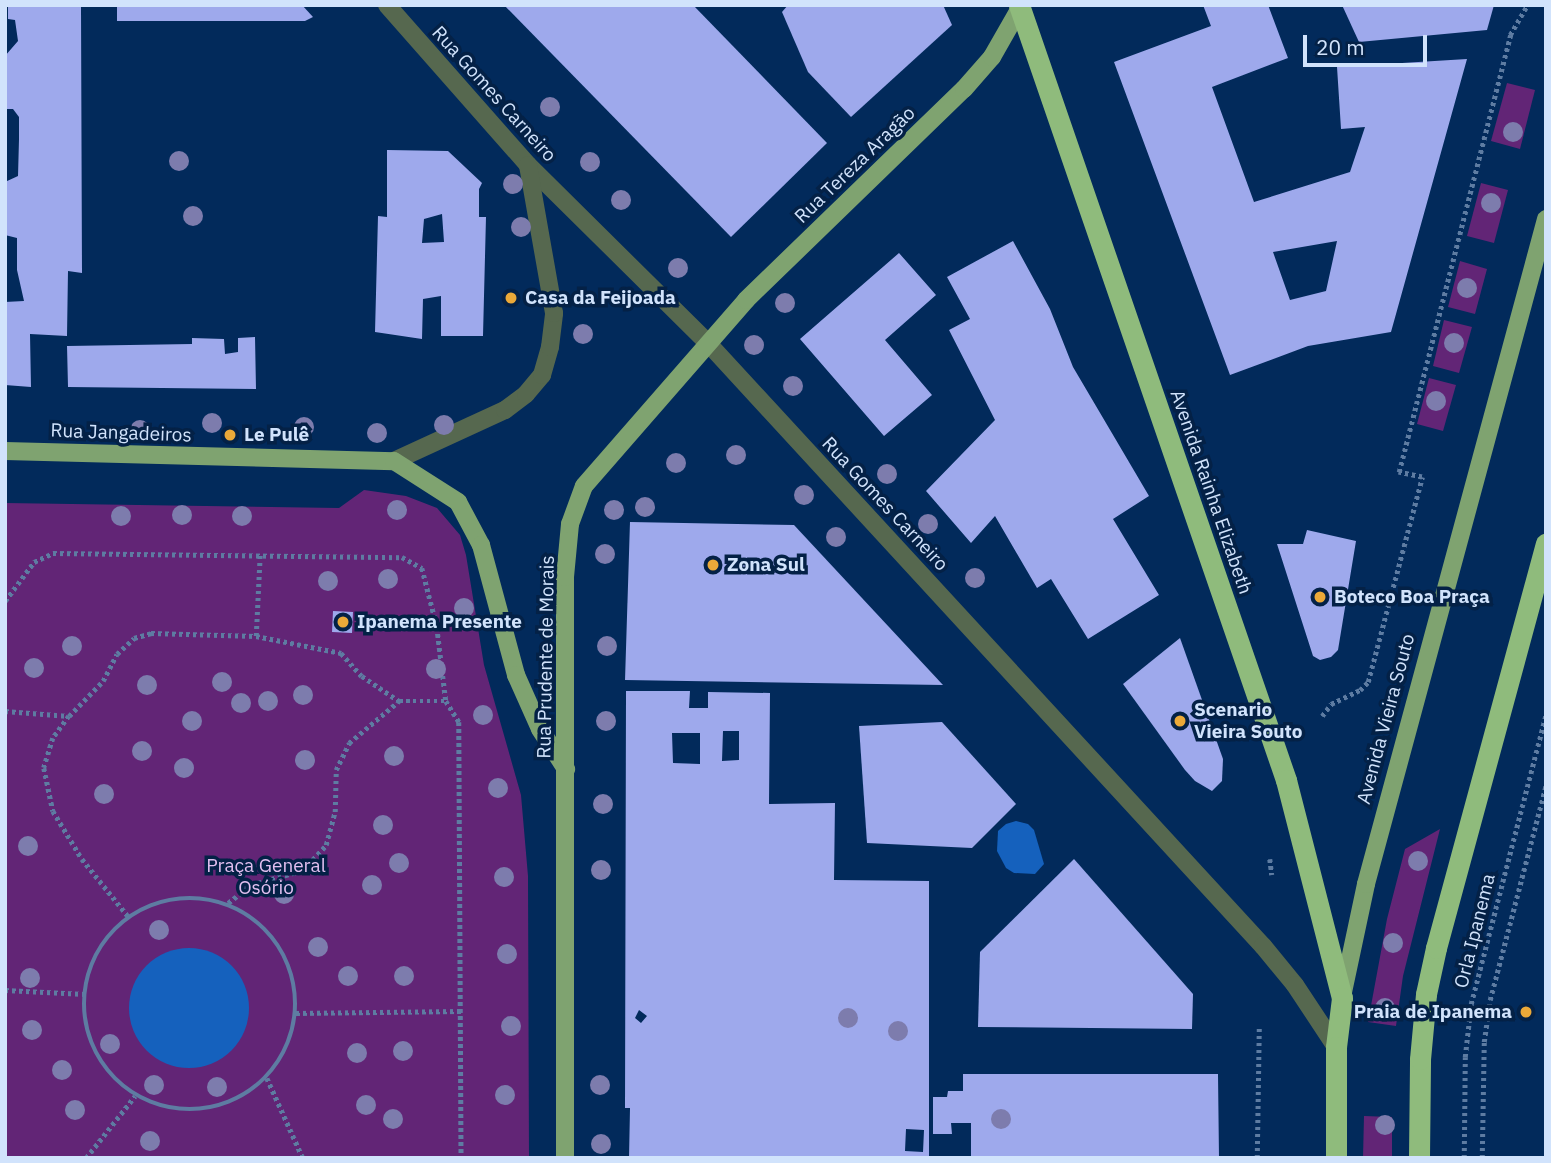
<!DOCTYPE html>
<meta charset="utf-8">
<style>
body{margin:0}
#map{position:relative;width:1551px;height:1163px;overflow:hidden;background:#022a5b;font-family:"IBM Plex Sans",sans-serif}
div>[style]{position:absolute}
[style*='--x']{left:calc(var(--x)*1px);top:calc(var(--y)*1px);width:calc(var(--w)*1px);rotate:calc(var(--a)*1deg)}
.green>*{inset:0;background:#622576}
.water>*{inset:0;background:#1561bd}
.round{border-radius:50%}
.building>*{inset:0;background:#9ea9ec}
.path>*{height:4.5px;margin-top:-2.25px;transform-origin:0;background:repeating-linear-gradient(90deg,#5e7ca2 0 3.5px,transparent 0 7px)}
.path>.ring{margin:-2.25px;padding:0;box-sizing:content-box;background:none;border:4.5px solid #5e7ca2;border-radius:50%}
.minor>*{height:18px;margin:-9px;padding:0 9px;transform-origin:9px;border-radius:9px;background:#56684f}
.major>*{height:18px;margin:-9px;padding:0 9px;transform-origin:9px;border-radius:9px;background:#7fa370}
.highway>*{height:21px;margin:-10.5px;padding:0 10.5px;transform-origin:10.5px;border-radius:10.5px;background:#8fbb7c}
.trees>*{width:20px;height:20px;margin:-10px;border-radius:50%;background:#7d7cad}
.dots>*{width:19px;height:19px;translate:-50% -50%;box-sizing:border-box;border:4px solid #042146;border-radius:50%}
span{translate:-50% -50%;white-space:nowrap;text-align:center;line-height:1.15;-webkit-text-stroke:7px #042146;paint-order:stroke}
.street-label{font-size:19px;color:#d1e3fc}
.poi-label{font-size:19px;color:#d1e3fc;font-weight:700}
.left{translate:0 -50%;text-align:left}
.right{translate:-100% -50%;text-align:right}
.park-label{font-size:19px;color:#e2bff0}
.frame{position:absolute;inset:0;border:7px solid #d1e3fc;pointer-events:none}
.scale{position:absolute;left:1303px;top:35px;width:124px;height:32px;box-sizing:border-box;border:4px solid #d1e3fc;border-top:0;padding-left:9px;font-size:21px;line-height:24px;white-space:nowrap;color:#d1e3fc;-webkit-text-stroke:5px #042146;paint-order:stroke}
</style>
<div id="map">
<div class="green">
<i style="clip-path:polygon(1507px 83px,1535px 90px,1520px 149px,1491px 141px)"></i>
<i style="clip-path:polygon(1481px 183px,1508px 190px,1494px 243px,1467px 236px)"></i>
<i style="clip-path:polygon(1460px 261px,1487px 269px,1475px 314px,1448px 307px)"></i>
<i style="clip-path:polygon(1444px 320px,1472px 327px,1459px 373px,1433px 366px)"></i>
<i style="clip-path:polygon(1429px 378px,1456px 385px,1443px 431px,1417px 424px)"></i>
<i style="clip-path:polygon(364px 490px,406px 496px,437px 508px,460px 535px,466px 555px,484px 665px,521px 795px,528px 876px,529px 1158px,5px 1158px,5px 503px,339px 508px)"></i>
<i style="clip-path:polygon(1440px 829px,1403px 976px,1396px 1026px,1368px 1022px,1387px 919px,1405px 849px)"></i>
<i style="clip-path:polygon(1364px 1116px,1392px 1117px,1392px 1158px,1363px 1158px)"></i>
</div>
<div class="water">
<i style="clip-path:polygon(1016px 821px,1028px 824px,1034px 830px,1044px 864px,1035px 874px,1014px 873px,1006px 868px,997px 851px,998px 831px,1006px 824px)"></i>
<i class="round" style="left:129px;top:948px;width:120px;height:120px"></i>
</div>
<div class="building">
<i style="clip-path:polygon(8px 5px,81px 5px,82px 273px,68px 271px,67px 336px,30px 334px,31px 387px,5px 385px,5px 302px,24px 301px,17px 270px,17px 238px,5px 235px,5px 182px,18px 176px,19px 139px,19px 117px,13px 109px,5px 109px,5px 56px,18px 41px,15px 20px,8px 19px)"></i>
<i style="clip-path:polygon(117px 5px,302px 5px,313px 17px,305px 21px,117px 21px)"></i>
<i style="clip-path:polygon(504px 5px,693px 5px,827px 143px,731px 237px)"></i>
<i style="clip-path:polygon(788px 5px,943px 5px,952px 25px,851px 117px,808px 72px,782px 12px)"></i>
<i style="clip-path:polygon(evenodd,1203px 5px,1268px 5px,1288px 58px,1212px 87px,1254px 202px,1350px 172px,1365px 127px,1341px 129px,1337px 67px,1467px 59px,1391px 332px,1308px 346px,1230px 375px,1114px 62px,1211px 26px,1203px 5px,1337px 241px,1326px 291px,1290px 300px,1273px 252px,1337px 241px)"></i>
<i style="clip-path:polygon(1342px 5px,1494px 5px,1487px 30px,1359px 42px)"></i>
<i style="clip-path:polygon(evenodd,387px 150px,448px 151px,482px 183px,479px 189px,479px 217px,486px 217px,483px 336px,441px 336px,441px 296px,423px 299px,422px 339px,375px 332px,378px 216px,387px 217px,387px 150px,442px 214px,444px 242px,422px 243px,424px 219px,442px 214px)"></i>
<i style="clip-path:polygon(1013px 241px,1050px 309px,1073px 367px,1149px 496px,1113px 519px,1159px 595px,1088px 639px,1051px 579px,1037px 588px,995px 516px,971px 543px,926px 491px,995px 420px,949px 330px,970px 319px,947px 277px)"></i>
<i style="clip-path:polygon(899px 253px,936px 295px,885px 340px,932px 395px,884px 436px,800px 339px)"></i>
<i style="clip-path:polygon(255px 337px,256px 389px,68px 387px,67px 346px,192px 344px,192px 338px,224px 339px,225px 354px,238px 352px,238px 338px)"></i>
<i style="clip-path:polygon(630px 522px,794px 525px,943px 685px,625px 680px)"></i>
<i style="clip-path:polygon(1307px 530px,1356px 541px,1338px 650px,1331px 657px,1320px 660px,1313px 656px,1277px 544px,1303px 544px)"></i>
<i style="clip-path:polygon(333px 611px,353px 612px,352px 633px,332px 632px)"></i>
<i style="clip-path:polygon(1180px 638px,1223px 759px,1222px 781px,1212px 791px,1195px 781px,1185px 770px,1123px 684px)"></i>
<i style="clip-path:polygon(evenodd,626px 691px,690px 691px,689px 708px,708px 708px,708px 692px,770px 693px,769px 804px,835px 803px,834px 880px,929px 881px,929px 1158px,629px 1158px,630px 1108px,625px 1108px,626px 691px,723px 731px,739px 731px,739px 760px,722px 761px,723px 731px,626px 691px,672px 733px,700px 733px,700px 764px,673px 763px,672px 733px,626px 691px,639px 1010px,647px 1016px,641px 1023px,635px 1018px,639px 1010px,626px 691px,906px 1129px,924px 1130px,923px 1152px,905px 1151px,906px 1129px)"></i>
<i style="clip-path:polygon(942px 722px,1016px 804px,972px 848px,867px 843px,859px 726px)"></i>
<i style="clip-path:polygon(1074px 859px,1193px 994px,1192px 1029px,978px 1027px,980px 952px)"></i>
<i style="clip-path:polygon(963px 1074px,1218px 1074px,1219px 1158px,971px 1158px,971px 1123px,951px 1123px,952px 1134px,933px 1134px,933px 1097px,947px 1097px,948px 1091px,963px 1091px)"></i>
</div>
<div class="path">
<i style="--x:5;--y:601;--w:49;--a:-53.4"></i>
<i style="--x:34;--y:562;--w:21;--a:-25"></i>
<i style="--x:53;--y:553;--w:349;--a:0.7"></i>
<i style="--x:402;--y:557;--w:23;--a:29"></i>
<i style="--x:422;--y:568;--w:61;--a:75.7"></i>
<i style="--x:437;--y:627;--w:75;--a:83.1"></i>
<i style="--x:256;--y:636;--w:82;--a:-87.2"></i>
<i style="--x:5;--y:711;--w:64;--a:4.5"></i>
<i style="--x:69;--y:716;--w:49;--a:-45.8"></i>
<i style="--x:103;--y:681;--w:30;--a:-63"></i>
<i style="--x:117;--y:654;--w:23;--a:-43"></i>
<i style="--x:134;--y:638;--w:18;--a:-16"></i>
<i style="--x:151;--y:633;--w:105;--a:1.6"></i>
<i style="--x:256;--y:636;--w:87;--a:11.3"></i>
<i style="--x:341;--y:653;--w:31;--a:48"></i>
<i style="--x:362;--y:676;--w:45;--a:34"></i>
<i style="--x:399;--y:701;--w:47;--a:0"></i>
<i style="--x:446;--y:701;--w:25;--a:58"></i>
<i style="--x:459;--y:722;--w:436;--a:89.7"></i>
<i style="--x:69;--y:716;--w:27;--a:126"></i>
<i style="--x:53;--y:738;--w:31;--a:107"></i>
<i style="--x:44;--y:768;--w:44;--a:78.2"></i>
<i style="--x:53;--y:811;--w:56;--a:58.9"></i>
<i style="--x:82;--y:859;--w:73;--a:51.1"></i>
<i style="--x:1322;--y:716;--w:15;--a:-53"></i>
<i style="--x:1331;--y:704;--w:32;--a:-26"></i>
<i style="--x:1360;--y:690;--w:11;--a:-45"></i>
<i style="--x:1368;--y:682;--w:212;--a:-75.2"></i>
<i style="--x:1422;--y:477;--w:24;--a:-168"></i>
<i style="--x:1399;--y:472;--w:451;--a:-75.7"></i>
<i style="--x:1510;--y:35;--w:34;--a:-60"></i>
<i style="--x:1270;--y:859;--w:16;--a:83"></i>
<i class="ring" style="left:84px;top:898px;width:207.5px;height:207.5px"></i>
<i style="--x:228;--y:903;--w:29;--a:-38"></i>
<i style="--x:251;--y:885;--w:54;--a:-16.1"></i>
<i style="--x:303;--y:870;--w:34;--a:-47"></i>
<i style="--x:326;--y:845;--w:34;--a:-75"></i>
<i style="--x:335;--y:812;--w:42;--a:-88.6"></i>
<i style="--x:336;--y:770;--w:30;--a:-64"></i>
<i style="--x:349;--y:743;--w:65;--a:-40"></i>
<i style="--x:5;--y:990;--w:80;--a:2.9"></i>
<i style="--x:296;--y:1013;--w:165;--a:-0.7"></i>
<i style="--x:267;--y:1078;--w:88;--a:65.8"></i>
<i style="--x:86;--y:1158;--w:79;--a:-51.7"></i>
<i style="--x:1257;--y:1158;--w:132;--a:-89.1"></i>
<i style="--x:1464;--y:1158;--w:101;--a:-89.4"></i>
<i style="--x:1465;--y:1057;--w:53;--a:-83.5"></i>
<i style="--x:1471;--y:1004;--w:299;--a:-75.5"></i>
<i style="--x:1482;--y:1158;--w:116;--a:-89"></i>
<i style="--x:1484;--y:1042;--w:42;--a:-81.9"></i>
<i style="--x:1490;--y:1000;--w:222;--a:-75.4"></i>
</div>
<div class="minor">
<i style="--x:387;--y:5;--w:213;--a:48.6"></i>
<i style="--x:528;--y:165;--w:252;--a:44.7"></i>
<i style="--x:707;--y:342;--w:821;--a:47.37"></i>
<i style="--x:1263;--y:946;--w:50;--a:50.6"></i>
<i style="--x:1295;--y:985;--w:74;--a:56.5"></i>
<i style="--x:394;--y:461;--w:122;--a:-24.7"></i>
<i style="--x:505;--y:410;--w:26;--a:-37"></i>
<i style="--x:526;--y:394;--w:25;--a:-50"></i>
<i style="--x:542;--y:375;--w:29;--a:-74"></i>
<i style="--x:550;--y:347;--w:34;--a:-83"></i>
<i style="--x:554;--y:313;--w:150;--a:-100"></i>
</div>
<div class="major">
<i style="--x:5;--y:451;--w:389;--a:1.5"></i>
<i style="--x:394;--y:461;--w:76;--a:32.6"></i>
<i style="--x:458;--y:502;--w:49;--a:61.9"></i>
<i style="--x:481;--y:545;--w:135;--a:74.9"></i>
<i style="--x:516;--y:675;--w:59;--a:66"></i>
<i style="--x:540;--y:729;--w:48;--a:57"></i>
<i style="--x:1342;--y:997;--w:116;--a:-78"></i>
<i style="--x:1366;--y:884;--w:689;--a:-74.85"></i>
<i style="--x:565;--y:1158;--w:581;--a:-90"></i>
<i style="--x:565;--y:577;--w:53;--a:-84.6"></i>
<i style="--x:570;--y:524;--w:40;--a:-69.8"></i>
<i style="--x:584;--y:486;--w:247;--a:-48.9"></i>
<i style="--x:746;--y:300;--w:303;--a:-44.1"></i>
<i style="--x:964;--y:89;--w:43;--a:-48.8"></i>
<i style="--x:992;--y:57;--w:56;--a:-60.3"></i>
</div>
<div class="highway">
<i style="--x:1019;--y:5;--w:820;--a:70.99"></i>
<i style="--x:1286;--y:780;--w:225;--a:75.6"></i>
<i style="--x:1342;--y:998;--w:49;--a:97"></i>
<i style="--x:1336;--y:1047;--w:111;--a:90"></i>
<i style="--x:1419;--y:1158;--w:99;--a:-89.4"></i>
<i style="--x:1420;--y:1059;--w:65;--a:-84.7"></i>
<i style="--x:1426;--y:994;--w:47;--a:-77.7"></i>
<i style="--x:1436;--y:948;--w:419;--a:-74.8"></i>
</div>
<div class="trees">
<i style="left:550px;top:107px"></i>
<i style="left:1513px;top:132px"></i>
<i style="left:179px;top:161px"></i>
<i style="left:590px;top:162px"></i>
<i style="left:513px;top:184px"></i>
<i style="left:621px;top:200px"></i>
<i style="left:1491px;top:203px"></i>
<i style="left:193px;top:216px"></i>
<i style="left:521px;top:227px"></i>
<i style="left:678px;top:268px"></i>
<i style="left:1467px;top:288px"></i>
<i style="left:785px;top:303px"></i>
<i style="left:583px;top:334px"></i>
<i style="left:1454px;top:343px"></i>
<i style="left:754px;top:345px"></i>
<i style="left:793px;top:386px"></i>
<i style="left:1436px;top:401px"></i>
<i style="left:212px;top:423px"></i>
<i style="left:444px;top:425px"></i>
<i style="left:304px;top:427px"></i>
<i style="left:140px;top:430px"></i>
<i style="left:377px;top:433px"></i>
<i style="left:736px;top:455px"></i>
<i style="left:676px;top:463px"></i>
<i style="left:887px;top:474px"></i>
<i style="left:804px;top:495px"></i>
<i style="left:645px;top:507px"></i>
<i style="left:397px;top:510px"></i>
<i style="left:614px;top:510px"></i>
<i style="left:182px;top:515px"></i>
<i style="left:121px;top:516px"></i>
<i style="left:242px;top:516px"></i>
<i style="left:928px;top:524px"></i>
<i style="left:836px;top:537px"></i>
<i style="left:605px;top:554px"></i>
<i style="left:975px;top:578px"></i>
<i style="left:388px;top:579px"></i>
<i style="left:328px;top:581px"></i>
<i style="left:464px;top:608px"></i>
<i style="left:72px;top:646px"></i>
<i style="left:607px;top:646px"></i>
<i style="left:34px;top:668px"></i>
<i style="left:436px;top:669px"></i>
<i style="left:222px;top:682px"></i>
<i style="left:147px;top:685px"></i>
<i style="left:303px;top:695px"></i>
<i style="left:268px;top:701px"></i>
<i style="left:241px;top:703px"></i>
<i style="left:483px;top:715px"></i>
<i style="left:192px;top:721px"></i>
<i style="left:606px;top:721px"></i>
<i style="left:142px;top:751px"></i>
<i style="left:394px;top:756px"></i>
<i style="left:305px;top:760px"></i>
<i style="left:184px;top:768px"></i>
<i style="left:498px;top:788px"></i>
<i style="left:104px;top:794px"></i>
<i style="left:603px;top:804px"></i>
<i style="left:383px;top:825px"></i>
<i style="left:28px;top:846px"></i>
<i style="left:1418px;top:861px"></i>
<i style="left:399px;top:863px"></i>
<i style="left:601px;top:870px"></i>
<i style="left:504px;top:877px"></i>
<i style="left:372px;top:885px"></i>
<i style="left:284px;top:894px"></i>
<i style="left:159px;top:930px"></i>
<i style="left:1393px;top:943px"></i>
<i style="left:318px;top:947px"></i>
<i style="left:507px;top:954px"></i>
<i style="left:348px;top:976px"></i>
<i style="left:404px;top:976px"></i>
<i style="left:30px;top:978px"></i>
<i style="left:1385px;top:1008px"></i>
<i style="left:848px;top:1018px"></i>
<i style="left:511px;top:1026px"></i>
<i style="left:32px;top:1030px"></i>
<i style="left:898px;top:1031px"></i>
<i style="left:110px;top:1044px"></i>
<i style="left:403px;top:1051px"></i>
<i style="left:357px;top:1053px"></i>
<i style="left:62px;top:1070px"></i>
<i style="left:154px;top:1085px"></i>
<i style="left:600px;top:1085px"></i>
<i style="left:217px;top:1087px"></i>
<i style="left:505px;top:1095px"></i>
<i style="left:366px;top:1105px"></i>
<i style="left:75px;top:1110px"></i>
<i style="left:393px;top:1119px"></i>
<i style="left:1001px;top:1119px"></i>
<i style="left:1385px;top:1125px"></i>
<i style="left:150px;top:1141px"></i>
<i style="left:601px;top:1144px"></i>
</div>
<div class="dots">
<i style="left:511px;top:298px;background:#eba939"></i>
<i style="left:230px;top:435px;background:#eba939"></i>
<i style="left:713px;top:565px;background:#eba939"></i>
<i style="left:1320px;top:597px;background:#eba939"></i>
<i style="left:343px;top:622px;background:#eba939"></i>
<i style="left:1180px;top:721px;background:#eba939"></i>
<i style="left:1526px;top:1012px;background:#eba939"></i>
</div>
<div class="street-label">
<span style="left:494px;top:94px;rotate:48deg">Rua Gomes Carneiro</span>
<span style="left:855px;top:165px;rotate:-44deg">Rua Tereza Aragão</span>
<span style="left:121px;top:433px;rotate:2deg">Rua Jangadeiros</span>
<span style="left:1211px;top:492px;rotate:71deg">Avenida Rainha Elizabeth</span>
<span style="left:885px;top:504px;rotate:47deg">Rua Gomes Carneiro</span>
<span style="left:546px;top:657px;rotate:-89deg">Rua Prudente de Morais</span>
<span style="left:1386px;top:719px;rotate:-75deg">Avenida Vieira Souto</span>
<span style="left:1475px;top:931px;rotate:-76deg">Orla Ipanema</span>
</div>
<div class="poi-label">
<span class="left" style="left:525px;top:298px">Casa da Feijoada</span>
<span class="left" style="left:244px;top:435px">Le Pulê</span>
<span class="left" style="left:727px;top:565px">Zona Sul</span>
<span class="left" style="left:1334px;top:597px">Boteco Boa Praça</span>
<span class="left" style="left:357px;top:622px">Ipanema Presente</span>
<span class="left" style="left:1194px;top:721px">Scenario<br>Vieira Souto</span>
<span class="right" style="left:1512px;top:1012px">Praia de Ipanema</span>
</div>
<div class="park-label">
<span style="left:266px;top:877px">Praça General<br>Osório</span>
</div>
<div class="frame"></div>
<div class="scale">20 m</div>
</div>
